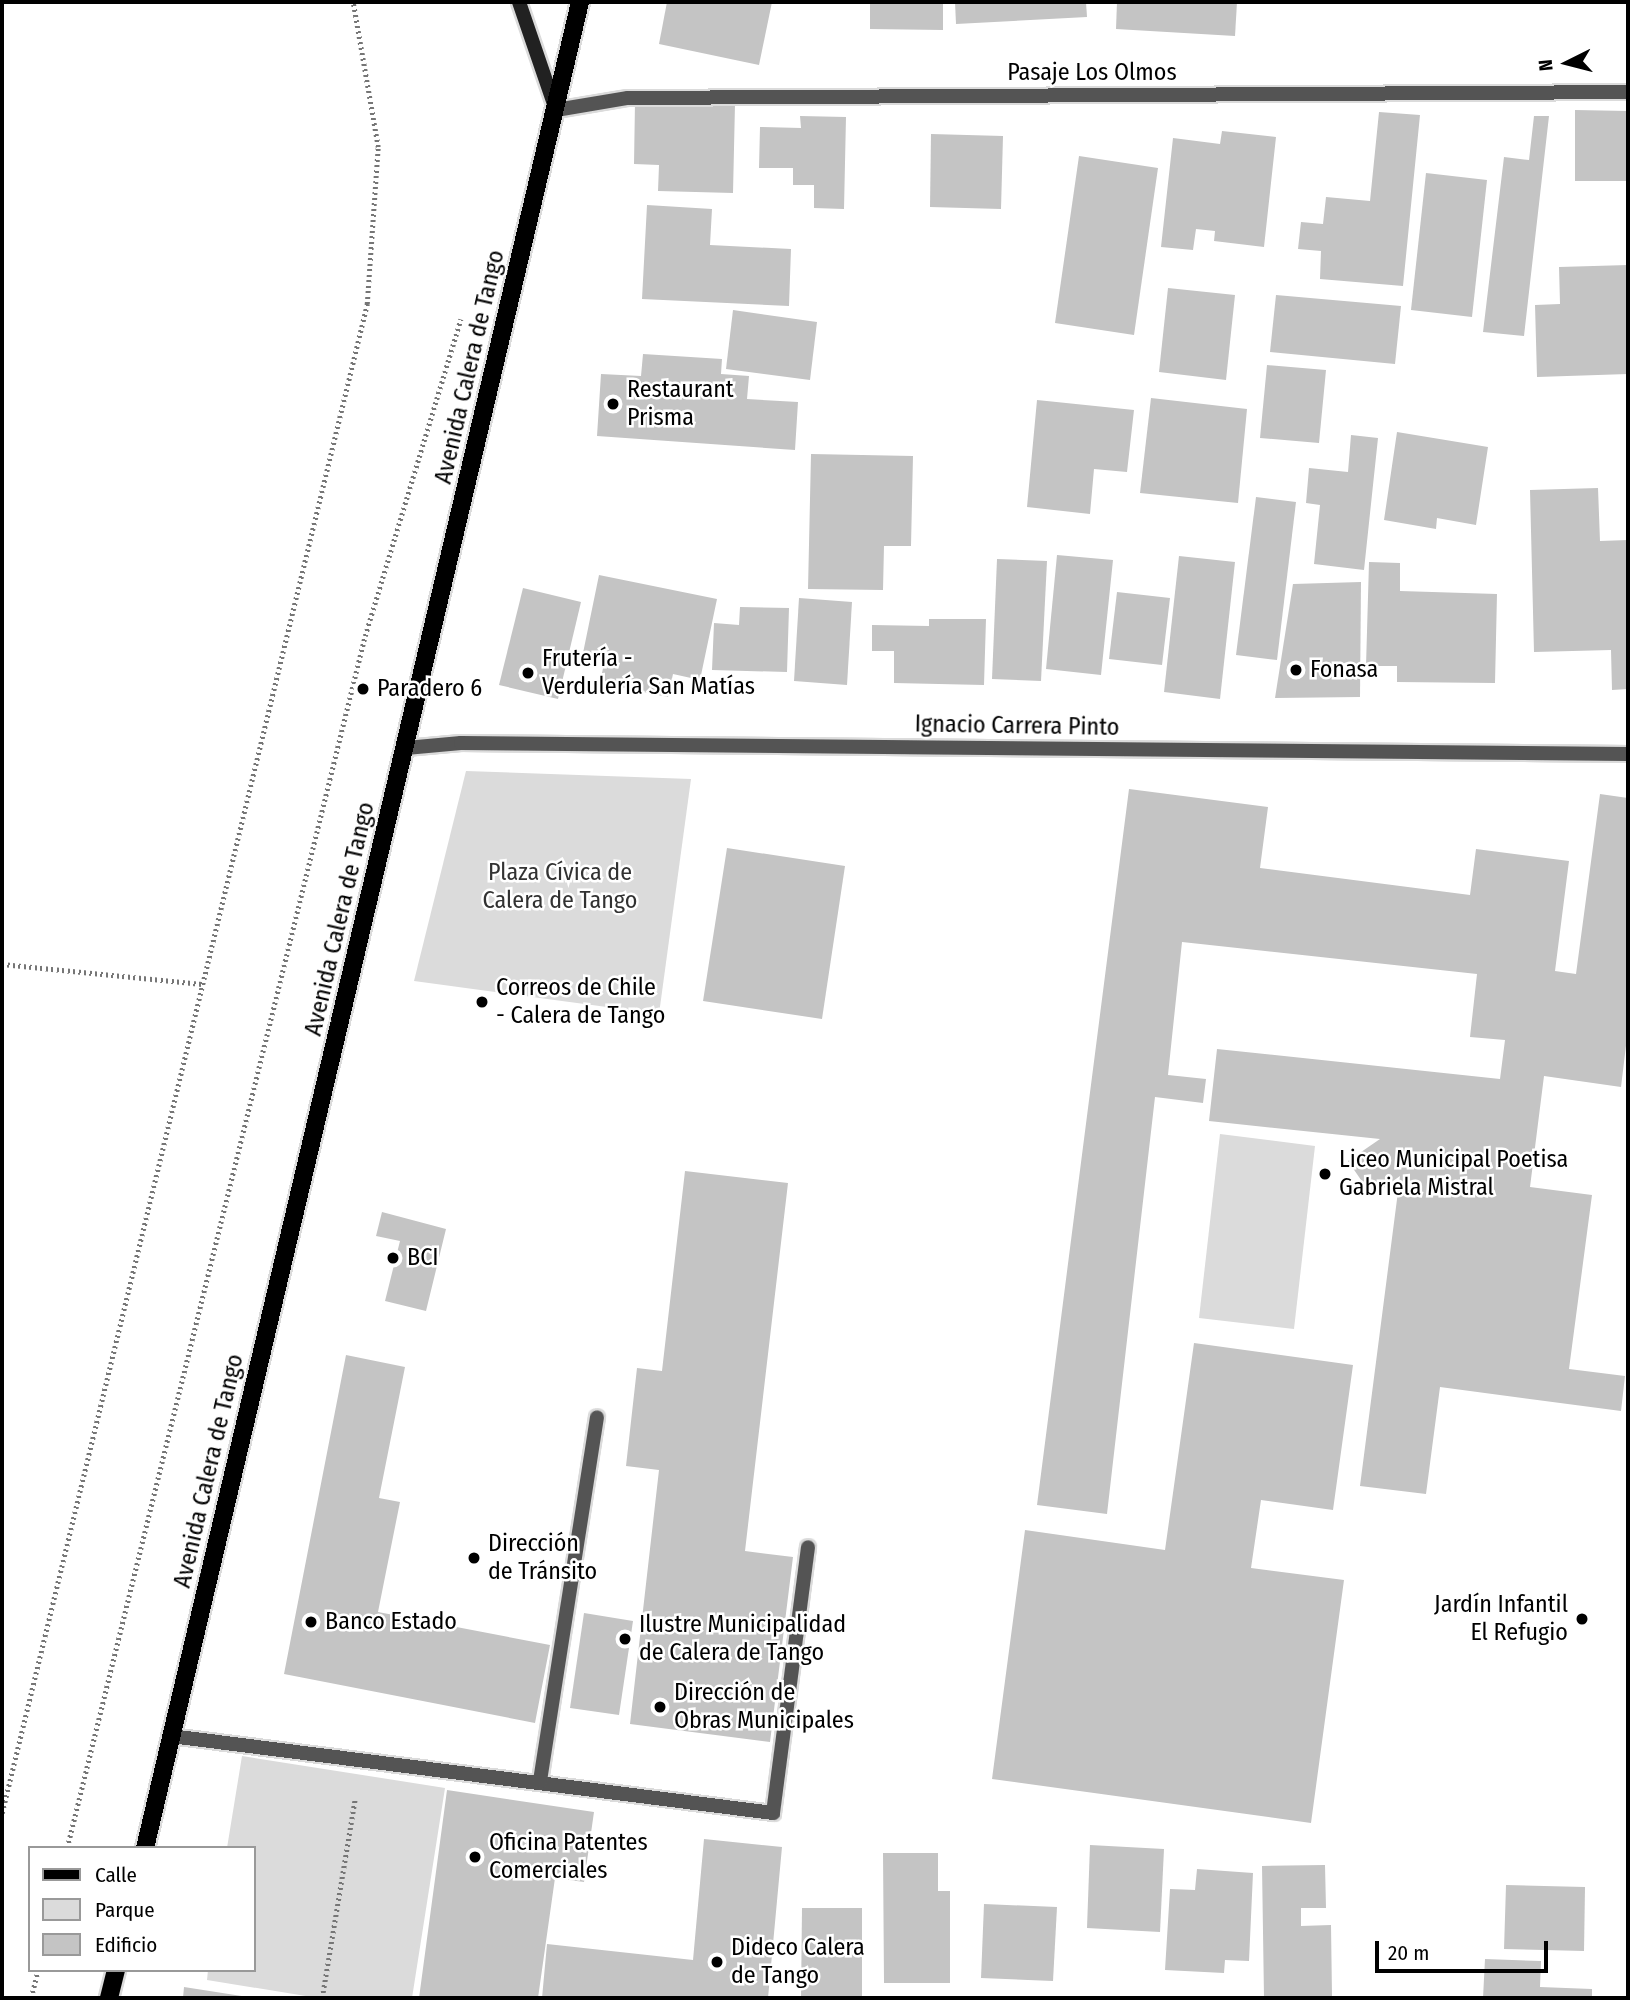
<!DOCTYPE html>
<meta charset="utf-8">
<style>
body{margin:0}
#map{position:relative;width:1630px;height:2000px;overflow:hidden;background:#fff;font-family:"Fira Sans Condensed",sans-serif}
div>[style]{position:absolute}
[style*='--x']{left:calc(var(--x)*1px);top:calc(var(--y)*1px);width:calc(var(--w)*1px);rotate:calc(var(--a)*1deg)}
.green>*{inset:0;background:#dbdbdb}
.building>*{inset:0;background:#c4c4c4}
.path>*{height:4.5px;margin-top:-2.25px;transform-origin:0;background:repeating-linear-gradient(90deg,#767676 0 2px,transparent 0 5.5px)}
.roads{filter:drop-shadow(2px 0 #dbdbdb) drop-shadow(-2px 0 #dbdbdb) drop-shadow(0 2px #dbdbdb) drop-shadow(0 -2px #dbdbdb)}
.lane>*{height:14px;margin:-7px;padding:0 7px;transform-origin:7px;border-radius:7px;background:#545454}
.street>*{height:14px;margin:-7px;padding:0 7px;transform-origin:7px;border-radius:7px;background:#545454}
.secondary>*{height:14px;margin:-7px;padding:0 7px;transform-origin:7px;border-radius:7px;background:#212121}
.primary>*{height:18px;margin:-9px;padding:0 9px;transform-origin:9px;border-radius:9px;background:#000}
.dots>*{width:19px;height:19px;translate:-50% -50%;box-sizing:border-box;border:4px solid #fff;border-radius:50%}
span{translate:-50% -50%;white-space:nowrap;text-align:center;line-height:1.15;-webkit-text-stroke:5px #fff;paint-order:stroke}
.street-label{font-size:24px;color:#000}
.poi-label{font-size:24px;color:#000}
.left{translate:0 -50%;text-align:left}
.right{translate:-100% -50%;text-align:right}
.park-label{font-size:24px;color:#323232}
.frame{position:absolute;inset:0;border:4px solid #000;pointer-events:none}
.legend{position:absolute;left:28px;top:1846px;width:228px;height:126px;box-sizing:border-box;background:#fff;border:2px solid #999;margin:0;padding:9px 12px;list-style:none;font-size:21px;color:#000}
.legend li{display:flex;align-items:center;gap:14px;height:35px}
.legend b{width:35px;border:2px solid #999}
.north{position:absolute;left:1532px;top:28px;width:70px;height:70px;-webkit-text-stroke:5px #fff;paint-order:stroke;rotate:264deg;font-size:19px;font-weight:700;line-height:28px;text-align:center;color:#000}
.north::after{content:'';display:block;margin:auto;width:24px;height:32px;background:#000;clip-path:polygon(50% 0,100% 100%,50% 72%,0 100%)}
.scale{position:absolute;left:1375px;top:1941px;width:173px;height:32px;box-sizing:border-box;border:4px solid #000;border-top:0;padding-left:9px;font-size:21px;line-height:24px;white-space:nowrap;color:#000;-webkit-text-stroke:5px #fff;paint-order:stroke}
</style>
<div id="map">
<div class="green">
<i style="clip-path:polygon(466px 771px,691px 779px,659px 1014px,414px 981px)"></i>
<i style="clip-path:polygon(1220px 1134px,1315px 1146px,1294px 1329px,1199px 1318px)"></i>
<i style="clip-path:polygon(242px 1756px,445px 1788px,412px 1998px,318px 1998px,207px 1980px,208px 1970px,254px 1970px,254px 1848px,227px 1848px)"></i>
</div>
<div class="building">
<i style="clip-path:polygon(667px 2px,772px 2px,759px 65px,659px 44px)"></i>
<i style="clip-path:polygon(870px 2px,943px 2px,943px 30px,870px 29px)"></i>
<i style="clip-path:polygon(955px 2px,1086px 2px,1087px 17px,956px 24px)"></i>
<i style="clip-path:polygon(1117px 2px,1237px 2px,1235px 36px,1116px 29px)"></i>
<i style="clip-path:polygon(635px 102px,735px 104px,733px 193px,658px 191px,659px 165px,634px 164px)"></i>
<i style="clip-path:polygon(1575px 110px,1628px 111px,1628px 181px,1575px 181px)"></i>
<i style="clip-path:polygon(1379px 112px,1420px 115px,1403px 286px,1320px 279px,1321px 251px,1298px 249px,1301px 222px,1323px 224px,1326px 197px,1370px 201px)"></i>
<i style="clip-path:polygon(800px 116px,846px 117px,844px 209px,814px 208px,814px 185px,793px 185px,793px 168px,759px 168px,760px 127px,801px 128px)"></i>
<i style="clip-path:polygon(1534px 116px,1549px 116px,1524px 336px,1483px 332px,1504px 157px,1529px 160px)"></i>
<i style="clip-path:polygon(1222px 131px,1276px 137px,1264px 247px,1214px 241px,1215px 231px,1196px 229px,1193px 250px,1161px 247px,1173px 138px,1220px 144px)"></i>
<i style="clip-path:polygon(931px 134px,1003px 136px,1001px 209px,930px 207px)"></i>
<i style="clip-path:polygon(1079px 156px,1158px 168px,1134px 335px,1055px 323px)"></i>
<i style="clip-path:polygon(1426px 173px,1487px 180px,1472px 317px,1411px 310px)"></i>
<i style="clip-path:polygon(647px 205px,712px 209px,710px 245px,791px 249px,789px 306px,642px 299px)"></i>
<i style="clip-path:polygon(1628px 265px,1628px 374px,1537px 377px,1535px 305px,1560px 304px,1559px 267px)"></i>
<i style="clip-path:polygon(1168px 288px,1235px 295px,1226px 380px,1159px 372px)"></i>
<i style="clip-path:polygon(1276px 295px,1401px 306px,1395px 364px,1270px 352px)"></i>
<i style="clip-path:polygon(733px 310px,817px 322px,810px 380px,726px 369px)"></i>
<i style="clip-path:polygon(643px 354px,722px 359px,721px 374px,749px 376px,747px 399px,798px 402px,795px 450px,597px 436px,601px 374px,641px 376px)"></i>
<i style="clip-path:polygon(1267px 365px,1326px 370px,1319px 443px,1260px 438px)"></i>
<i style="clip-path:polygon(1151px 398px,1247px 409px,1238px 503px,1140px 493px)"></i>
<i style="clip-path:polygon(1037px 400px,1134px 410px,1127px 472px,1094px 469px,1090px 514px,1027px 507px)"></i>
<i style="clip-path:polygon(1397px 432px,1488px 447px,1476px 525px,1437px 518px,1436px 529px,1384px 520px)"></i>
<i style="clip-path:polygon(1351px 435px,1378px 438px,1364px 570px,1314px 564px,1320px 505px,1306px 503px,1309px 468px,1348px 472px)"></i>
<i style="clip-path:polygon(811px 454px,913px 456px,911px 546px,884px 546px,883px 590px,808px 589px)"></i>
<i style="clip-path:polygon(1598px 488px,1600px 541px,1628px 540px,1628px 689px,1612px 690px,1611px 650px,1534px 652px,1530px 490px)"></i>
<i style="clip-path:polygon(1256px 497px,1296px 502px,1277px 660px,1236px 655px)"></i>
<i style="clip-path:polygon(1057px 555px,1113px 560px,1101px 675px,1046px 669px)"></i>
<i style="clip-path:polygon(1179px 556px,1235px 562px,1220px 699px,1164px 692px)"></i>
<i style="clip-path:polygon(997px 559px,1047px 561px,1041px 681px,992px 679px)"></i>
<i style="clip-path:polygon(1369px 562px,1400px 563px,1400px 591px,1497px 594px,1495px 683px,1397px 682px,1397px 666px,1366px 666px)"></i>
<i style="clip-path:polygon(599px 575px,717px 599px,700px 680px,673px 674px,668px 697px,600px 683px,605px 658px,583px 653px)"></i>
<i style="clip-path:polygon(1361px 582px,1360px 697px,1275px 698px,1293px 584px)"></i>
<i style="clip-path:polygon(523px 588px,581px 602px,558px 699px,499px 685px)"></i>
<i style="clip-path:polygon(1117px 592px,1170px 598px,1162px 665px,1109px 659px)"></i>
<i style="clip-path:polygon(799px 598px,852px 602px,847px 685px,794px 681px)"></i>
<i style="clip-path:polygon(740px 607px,789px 608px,787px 672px,712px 670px,714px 623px,739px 625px)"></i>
<i style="clip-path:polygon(929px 619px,986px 619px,984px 685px,894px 683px,894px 651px,872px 651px,872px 625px,929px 626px)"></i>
<i style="clip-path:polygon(1129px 789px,1268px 807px,1260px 868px,1470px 895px,1476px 849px,1569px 861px,1555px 971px,1576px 974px,1600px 794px,1628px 798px,1628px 1029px,1621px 1087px,1544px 1076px,1530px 1187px,1592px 1195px,1569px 1369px,1625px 1376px,1621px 1411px,1440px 1387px,1426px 1494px,1360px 1486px,1400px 1176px,1372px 1196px,1348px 1161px,1380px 1139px,1209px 1121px,1217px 1049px,1500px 1079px,1505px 1040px,1470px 1037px,1477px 974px,1182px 942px,1168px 1075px,1206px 1079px,1203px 1103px,1155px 1097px,1107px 1514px,1037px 1505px)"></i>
<i style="clip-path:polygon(727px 848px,845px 866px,822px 1019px,703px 1001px)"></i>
<i style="clip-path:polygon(685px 1171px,788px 1183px,745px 1551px,793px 1557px,770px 1742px,630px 1724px,659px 1470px,626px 1466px,637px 1368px,662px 1371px)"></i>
<i style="clip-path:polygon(382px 1212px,446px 1229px,426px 1311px,385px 1301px,400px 1241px,376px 1236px)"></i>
<i style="clip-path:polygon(1194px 1343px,1353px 1365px,1333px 1510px,1261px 1500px,1251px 1568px,1344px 1580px,1311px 1823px,992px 1779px,1025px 1530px,1165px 1550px)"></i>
<i style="clip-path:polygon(346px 1355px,405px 1367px,379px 1498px,400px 1502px,378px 1612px,550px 1645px,535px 1723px,284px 1674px)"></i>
<i style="clip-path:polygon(584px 1613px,633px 1621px,619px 1715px,570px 1708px)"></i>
<i style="clip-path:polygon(447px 1790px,594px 1812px,584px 1882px,555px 1878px,538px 1998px,419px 1998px)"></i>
<i style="clip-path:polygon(704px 1839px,782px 1847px,768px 1998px,542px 1998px,547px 1944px,693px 1960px)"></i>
<i style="clip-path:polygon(1090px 1845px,1164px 1849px,1160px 1932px,1087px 1928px)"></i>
<i style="clip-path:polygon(883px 1853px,938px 1853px,938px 1891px,950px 1891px,950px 1983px,884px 1983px)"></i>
<i style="clip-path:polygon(1325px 1865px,1326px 1908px,1301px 1908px,1301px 1926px,1331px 1925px,1332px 1996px,1264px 1998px,1262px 1866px)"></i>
<i style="clip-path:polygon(1197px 1869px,1253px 1873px,1249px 1961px,1225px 1960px,1224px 1973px,1165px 1970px,1170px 1889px,1195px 1890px)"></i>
<i style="clip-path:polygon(1506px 1885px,1585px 1887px,1584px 1951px,1504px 1949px)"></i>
<i style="clip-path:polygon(984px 1904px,1057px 1907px,1053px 1981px,981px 1978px)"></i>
<i style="clip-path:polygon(802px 1908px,862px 1908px,862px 1998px,801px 1998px)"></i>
<i style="clip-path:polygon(1485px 1959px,1541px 1961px,1540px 1987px,1592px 1989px,1592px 1998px,1483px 1998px)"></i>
<i style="clip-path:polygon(184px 1987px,248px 1997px,248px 1998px,183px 1998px)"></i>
</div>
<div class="path">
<i style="--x:2;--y:964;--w:201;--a:5.7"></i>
<i style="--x:2;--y:1813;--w:1553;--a:-76.4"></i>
<i style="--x:367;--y:304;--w:157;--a:-86"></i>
<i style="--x:378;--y:147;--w:147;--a:-99.8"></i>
<i style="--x:67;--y:1848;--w:1248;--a:-76.19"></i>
<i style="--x:365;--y:636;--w:331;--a:-73.2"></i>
<i style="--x:31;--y:1998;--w:29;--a:-76"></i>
<i style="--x:322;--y:1998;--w:202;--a:-80.6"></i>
</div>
<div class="roads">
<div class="lane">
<i style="--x:171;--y:1736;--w:607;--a:7.29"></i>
<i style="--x:773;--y:1813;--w:268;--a:-82.5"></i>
<i style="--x:540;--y:1781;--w:368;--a:-81.1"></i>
</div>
<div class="street">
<i style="--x:556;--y:110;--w:73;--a:-9.5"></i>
<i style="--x:628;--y:98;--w:1000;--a:-0.34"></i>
<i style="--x:406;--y:748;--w:55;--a:-5.2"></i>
<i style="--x:461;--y:743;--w:1167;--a:0.54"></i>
</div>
<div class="secondary">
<i style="--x:519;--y:2;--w:114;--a:71.1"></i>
</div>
<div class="primary">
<i style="--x:145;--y:1848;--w:1897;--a:-76.74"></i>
<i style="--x:109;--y:1998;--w:29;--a:-76"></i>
</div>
</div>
<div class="dots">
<i style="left:613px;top:404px;background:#000"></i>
<i style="left:1296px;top:670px;background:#000"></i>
<i style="left:528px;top:673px;background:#000"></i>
<i style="left:363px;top:689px;background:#000"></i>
<i style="left:482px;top:1002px;background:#000"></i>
<i style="left:1325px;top:1174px;background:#000"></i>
<i style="left:393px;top:1258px;background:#000"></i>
<i style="left:474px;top:1558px;background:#000"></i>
<i style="left:1582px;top:1619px;background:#000"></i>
<i style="left:311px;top:1622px;background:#000"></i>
<i style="left:625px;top:1639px;background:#000"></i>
<i style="left:660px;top:1707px;background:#000"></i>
<i style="left:475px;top:1857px;background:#000"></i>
<i style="left:717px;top:1962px;background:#000"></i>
</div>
<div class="street-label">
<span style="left:1092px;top:73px">Pasaje Los Olmos</span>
<span style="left:470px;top:367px;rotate:-77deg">Avenida Calera de Tango</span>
<span style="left:1017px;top:726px;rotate:1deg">Ignacio Carrera Pinto</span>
<span style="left:340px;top:919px;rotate:-77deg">Avenida Calera de Tango</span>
<span style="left:209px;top:1471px;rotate:-77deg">Avenida Calera de Tango</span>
</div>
<div class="poi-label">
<span class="left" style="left:627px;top:404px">Restaurant<br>Prisma</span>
<span class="left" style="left:542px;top:673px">Frutería -<br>Verdulería San Matías</span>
<span class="left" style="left:1310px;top:670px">Fonasa</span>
<span class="left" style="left:377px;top:689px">Paradero 6</span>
<span class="left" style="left:496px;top:1002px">Correos de Chile<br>- Calera de Tango</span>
<span class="left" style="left:1339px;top:1174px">Liceo Municipal Poetisa<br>Gabriela Mistral</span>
<span class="left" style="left:407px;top:1258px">BCI</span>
<span class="left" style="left:488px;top:1558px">Dirección<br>de Tránsito</span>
<span class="right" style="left:1568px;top:1619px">Jardín Infantil<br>El Refugio</span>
<span class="left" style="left:325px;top:1622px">Banco Estado</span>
<span class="left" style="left:639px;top:1639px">Ilustre Municipalidad<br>de Calera de Tango</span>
<span class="left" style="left:674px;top:1707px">Dirección de<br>Obras Municipales</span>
<span class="left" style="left:489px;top:1857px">Oficina Patentes<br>Comerciales</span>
<span class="left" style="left:731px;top:1962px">Dideco Calera<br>de Tango</span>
</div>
<div class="park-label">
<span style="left:560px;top:887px">Plaza Cívica de<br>Calera de Tango</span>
</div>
<div class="frame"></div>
<ul class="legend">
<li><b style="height:9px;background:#000"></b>Calle</li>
<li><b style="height:19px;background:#dbdbdb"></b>Parque</li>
<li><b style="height:19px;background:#c4c4c4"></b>Edificio</li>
</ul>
<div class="north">N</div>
<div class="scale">20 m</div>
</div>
